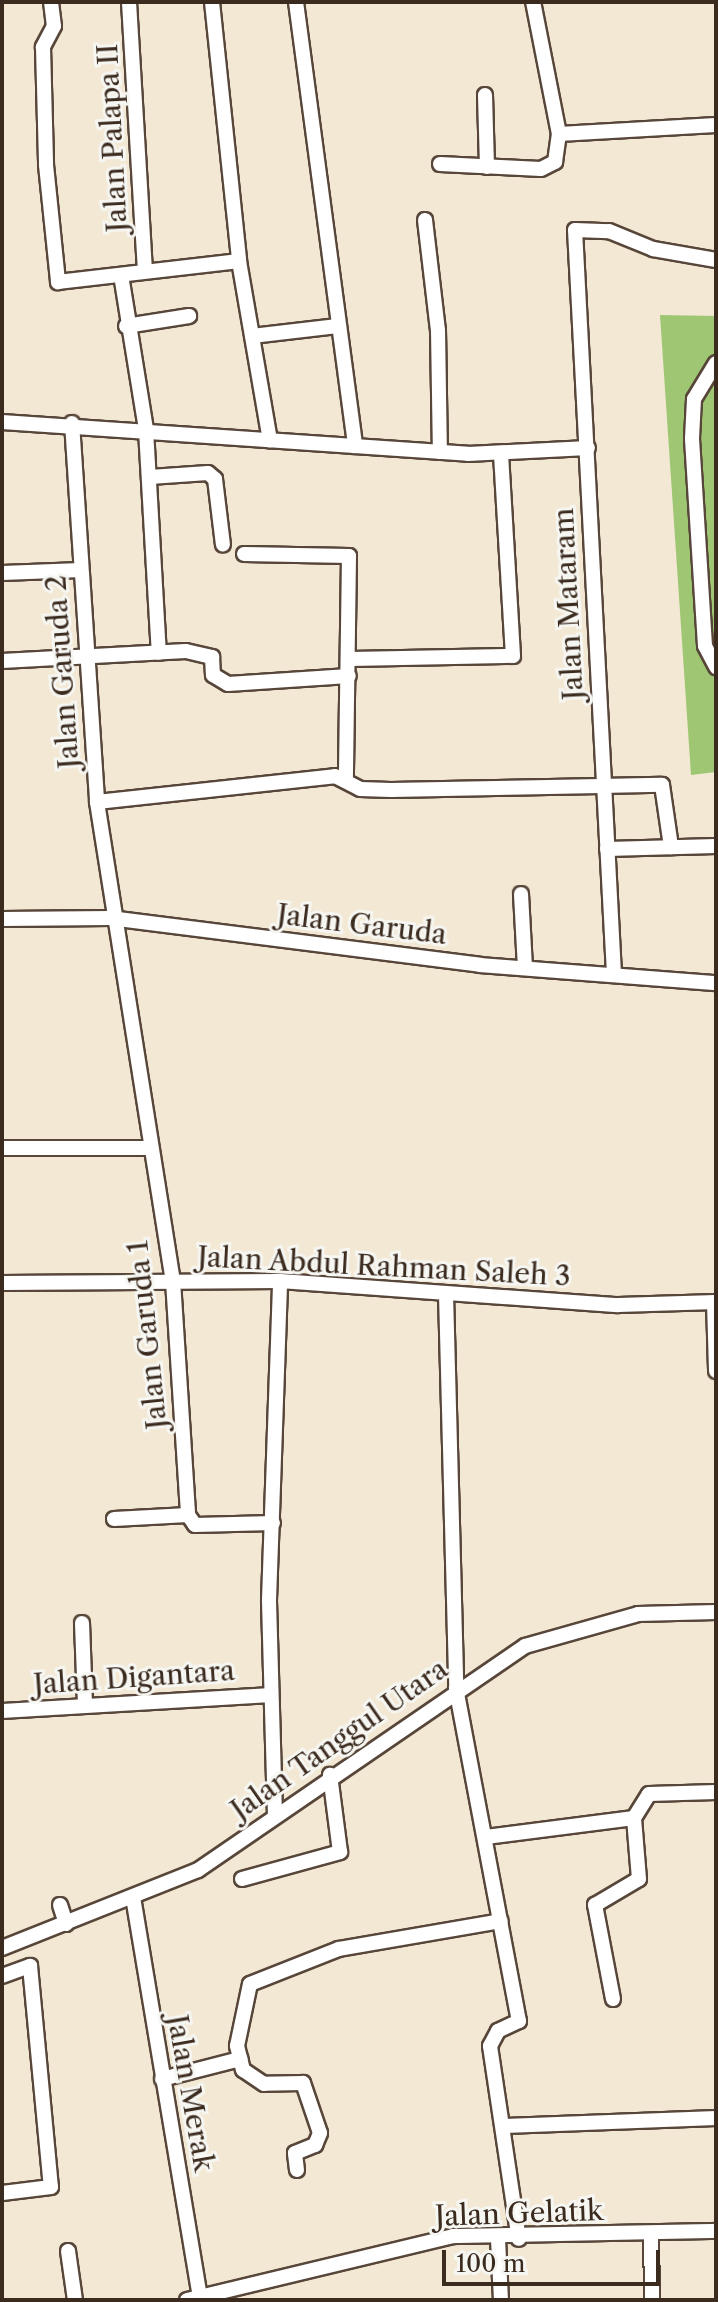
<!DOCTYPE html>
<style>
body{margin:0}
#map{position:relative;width:718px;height:2302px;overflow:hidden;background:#f3e8d4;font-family:"Libre Caslon Text",serif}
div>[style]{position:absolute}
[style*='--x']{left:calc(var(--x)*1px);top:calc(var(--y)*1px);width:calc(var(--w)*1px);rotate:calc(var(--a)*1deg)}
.green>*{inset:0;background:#9fc773}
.roads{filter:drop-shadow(2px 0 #574639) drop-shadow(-2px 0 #574639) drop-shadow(0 2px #574639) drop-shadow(0 -2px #574639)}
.minor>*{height:14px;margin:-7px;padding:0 7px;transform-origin:7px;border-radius:7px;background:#fff}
span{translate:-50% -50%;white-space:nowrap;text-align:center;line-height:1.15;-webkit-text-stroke:6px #f6f6f2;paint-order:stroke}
.street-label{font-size:28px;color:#3b2a1e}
.frame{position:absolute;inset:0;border:4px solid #3b2a1e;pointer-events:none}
.scale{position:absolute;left:442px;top:2250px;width:218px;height:36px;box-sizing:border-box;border:4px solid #3b2a1e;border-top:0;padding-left:10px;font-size:24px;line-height:28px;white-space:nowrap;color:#3b2a1e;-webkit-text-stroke:6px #f6f6f2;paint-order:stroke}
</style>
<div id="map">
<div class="green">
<i style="clip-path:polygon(660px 315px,716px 316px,716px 772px,691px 775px)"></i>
</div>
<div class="roads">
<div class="minor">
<i style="--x:51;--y:2;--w:24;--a:83"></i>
<i style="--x:54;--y:26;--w:24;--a:118"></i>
<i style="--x:43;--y:47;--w:118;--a:88.5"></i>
<i style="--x:46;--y:165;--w:118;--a:84.1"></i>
<i style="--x:58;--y:282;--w:182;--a:-6.6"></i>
<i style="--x:129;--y:2;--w:269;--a:86.6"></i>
<i style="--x:212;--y:2;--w:260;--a:84"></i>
<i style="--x:239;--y:261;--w:182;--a:80.2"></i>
<i style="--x:296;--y:2;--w:448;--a:82.4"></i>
<i style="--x:485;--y:95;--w:72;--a:88.4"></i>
<i style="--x:559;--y:134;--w:157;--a:-3.3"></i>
<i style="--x:440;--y:164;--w:101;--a:2.8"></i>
<i style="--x:541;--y:169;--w:16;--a:-27"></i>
<i style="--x:555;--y:162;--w:28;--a:-82"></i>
<i style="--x:559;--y:134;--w:135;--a:-101.1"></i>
<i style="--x:425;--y:220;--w:111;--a:83.3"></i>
<i style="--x:438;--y:330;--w:122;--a:89.1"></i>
<i style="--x:121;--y:275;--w:157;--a:80.8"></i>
<i style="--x:146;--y:430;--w:223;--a:86.7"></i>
<i style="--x:126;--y:326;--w:64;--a:-9"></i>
<i style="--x:252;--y:336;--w:86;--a:-6.7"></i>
<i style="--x:716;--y:363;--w:42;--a:121.4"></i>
<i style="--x:694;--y:399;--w:40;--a:92.9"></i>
<i style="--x:692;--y:439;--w:207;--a:86.4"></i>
<i style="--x:705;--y:646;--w:24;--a:62"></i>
<i style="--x:2;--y:422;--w:467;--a:3.9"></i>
<i style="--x:468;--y:454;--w:120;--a:-2.9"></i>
<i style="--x:72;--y:423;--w:380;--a:86.2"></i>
<i style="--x:97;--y:802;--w:485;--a:81"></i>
<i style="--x:173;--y:1281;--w:234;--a:86.3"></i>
<i style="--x:188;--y:1515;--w:12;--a:55"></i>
<i style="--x:195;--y:1525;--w:78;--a:-1.5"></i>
<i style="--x:150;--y:477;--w:58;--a:-3.9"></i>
<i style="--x:208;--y:473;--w:9;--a:41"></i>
<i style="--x:215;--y:479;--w:66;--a:83.1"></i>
<i style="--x:244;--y:554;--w:105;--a:1.1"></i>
<i style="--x:349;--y:556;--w:222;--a:90.8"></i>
<i style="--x:2;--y:573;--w:79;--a:-2.2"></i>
<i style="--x:350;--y:659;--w:163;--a:-1.1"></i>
<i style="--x:513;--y:656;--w:202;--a:-93.4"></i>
<i style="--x:2;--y:661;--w:184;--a:-3.1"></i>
<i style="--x:186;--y:651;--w:27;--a:13"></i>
<i style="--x:212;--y:657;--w:18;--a:87"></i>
<i style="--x:213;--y:675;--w:17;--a:31"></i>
<i style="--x:228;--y:684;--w:121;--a:-3.8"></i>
<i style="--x:97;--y:802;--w:239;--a:-6.2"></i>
<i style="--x:335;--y:776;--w:28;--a:27"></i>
<i style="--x:360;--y:789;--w:31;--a:2"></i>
<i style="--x:391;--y:790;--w:271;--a:-1.1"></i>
<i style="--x:662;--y:785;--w:63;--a:81.7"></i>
<i style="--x:607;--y:849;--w:109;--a:-1.6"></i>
<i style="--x:521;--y:894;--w:74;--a:86.9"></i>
<i style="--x:2;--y:919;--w:108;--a:-0.5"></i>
<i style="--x:110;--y:918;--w:373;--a:7.2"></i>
<i style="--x:480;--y:965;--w:237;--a:4.4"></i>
<i style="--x:614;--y:974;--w:745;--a:-93"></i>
<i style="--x:575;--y:230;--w:34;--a:2"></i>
<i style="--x:609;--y:231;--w:48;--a:22.2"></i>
<i style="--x:653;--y:249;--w:64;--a:9.9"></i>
<i style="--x:2;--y:1148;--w:144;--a:0"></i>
<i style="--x:2;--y:1283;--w:278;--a:-0.4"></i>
<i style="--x:280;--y:1281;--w:339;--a:4.1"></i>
<i style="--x:618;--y:1305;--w:98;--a:-1.8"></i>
<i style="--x:446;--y:1294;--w:394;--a:88.5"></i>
<i style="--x:456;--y:1688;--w:339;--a:79.3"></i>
<i style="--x:519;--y:2021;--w:23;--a:155"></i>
<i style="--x:498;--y:2031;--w:17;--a:118"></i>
<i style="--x:490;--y:2046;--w:195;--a:81.5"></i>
<i style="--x:714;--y:1302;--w:69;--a:88.3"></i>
<i style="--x:114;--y:1519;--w:74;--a:-3.1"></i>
<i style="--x:82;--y:1623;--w:82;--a:87.9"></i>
<i style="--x:2;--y:1711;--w:267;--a:-3.4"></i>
<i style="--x:275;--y:1816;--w:216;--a:-91.6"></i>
<i style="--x:269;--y:1600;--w:319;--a:-88"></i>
<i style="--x:486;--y:1837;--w:149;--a:-7.3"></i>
<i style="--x:634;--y:1818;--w:28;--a:-58"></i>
<i style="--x:649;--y:1794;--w:67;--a:-1.7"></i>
<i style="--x:242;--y:1879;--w:102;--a:-15.4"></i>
<i style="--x:340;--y:1852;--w:78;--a:-97.4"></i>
<i style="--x:133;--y:1897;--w:406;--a:80.5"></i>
<i style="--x:60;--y:1905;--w:20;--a:72"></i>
<i style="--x:2;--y:1948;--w:211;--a:-21.7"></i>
<i style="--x:198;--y:1870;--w:396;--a:-34.4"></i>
<i style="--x:525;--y:1646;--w:117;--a:-15.8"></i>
<i style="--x:638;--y:1614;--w:78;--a:-1.5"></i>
<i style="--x:2;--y:1976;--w:30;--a:-20"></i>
<i style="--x:30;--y:1966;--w:222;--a:84.6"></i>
<i style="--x:51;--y:2187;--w:49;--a:173"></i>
<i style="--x:613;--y:1999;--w:96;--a:-100.8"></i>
<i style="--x:595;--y:1905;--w:51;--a:-30.6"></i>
<i style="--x:639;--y:1879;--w:61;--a:-94.7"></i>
<i style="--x:162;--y:2079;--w:81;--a:-14.4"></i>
<i style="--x:505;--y:2126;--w:211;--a:-2.2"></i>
<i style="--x:297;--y:2170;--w:17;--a:-97"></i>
<i style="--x:295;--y:2153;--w:22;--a:-22"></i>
<i style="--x:315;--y:2145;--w:13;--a:-67"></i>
<i style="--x:320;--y:2133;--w:53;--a:-108.8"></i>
<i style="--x:303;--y:2083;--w:39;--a:179"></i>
<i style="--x:264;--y:2084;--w:25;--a:-146"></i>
<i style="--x:243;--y:2070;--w:25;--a:-104"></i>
<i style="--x:237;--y:2046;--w:63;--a:-78.2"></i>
<i style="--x:250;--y:1984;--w:96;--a:-21.5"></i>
<i style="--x:339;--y:1949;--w:164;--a:-9.8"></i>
<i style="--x:651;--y:2234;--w:66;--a:89.1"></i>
<i style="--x:498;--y:2239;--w:61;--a:87.2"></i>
<i style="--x:68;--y:2251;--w:49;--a:81.9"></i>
<i style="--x:187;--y:2300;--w:274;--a:-13.5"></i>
<i style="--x:453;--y:2236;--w:263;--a:-1.1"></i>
</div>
</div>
<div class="street-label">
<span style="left:112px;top:138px;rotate:-93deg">Jalan Palapa II</span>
<span style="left:568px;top:604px;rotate:-93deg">Jalan Mataram</span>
<span style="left:62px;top:672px;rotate:-94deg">Jalan Garuda 2</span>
<span style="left:362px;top:924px;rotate:7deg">Jalan Garuda</span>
<span style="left:384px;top:1266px;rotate:3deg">Jalan Abdul Rahman Saleh 3</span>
<span style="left:147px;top:1335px;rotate:-96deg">Jalan Garuda 1</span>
<span style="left:134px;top:1677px;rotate:-4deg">Jalan Digantara</span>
<span style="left:339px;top:1739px;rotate:-35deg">Jalan Tanggul Utara</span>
<span style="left:191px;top:2093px;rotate:80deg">Jalan Merak</span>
<span style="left:519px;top:2213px;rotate:-2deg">Jalan Gelatik</span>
</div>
<div class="frame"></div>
<div class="scale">100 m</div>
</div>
